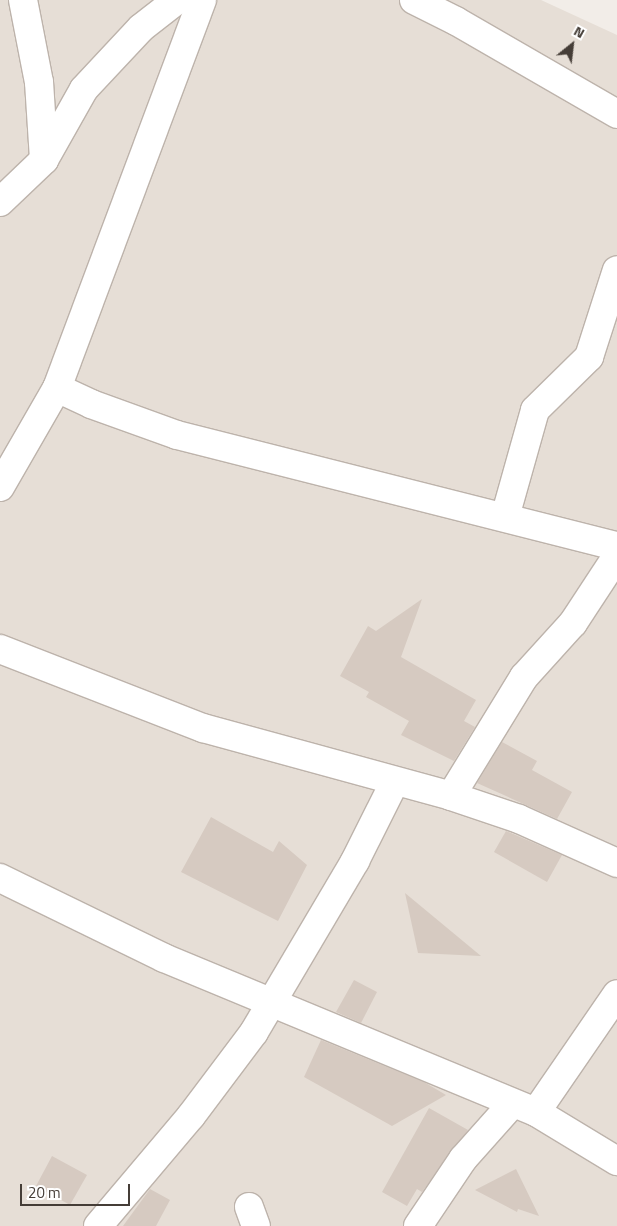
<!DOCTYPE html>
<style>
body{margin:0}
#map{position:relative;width:617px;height:1226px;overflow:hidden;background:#f2ede8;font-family:"Titillium Web",sans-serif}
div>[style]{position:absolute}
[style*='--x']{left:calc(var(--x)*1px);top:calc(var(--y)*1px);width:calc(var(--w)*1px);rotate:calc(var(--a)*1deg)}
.residential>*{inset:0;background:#e6ded6}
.building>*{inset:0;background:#d6cac1}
.roads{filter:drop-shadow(1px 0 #bdb3ab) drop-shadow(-1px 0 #bdb3ab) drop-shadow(0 1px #bdb3ab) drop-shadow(0 -1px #bdb3ab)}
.minor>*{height:28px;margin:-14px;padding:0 14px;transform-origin:14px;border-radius:14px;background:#fff}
span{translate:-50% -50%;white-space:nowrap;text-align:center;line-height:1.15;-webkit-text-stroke:4px #fff;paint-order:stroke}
.north{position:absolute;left:547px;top:20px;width:50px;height:50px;-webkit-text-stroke:4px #fff;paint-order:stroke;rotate:29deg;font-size:14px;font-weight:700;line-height:20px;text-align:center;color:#453d37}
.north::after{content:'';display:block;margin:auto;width:18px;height:22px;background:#453d37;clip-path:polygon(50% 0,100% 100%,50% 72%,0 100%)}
.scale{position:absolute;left:20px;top:1184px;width:110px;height:22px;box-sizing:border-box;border:2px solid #453d37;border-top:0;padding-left:6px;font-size:15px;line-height:18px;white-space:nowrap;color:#453d37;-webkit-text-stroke:4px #fff;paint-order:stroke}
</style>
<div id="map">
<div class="residential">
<i style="clip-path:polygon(0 0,541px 0,617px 35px,617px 1226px,0 1226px)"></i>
</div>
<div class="building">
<i style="clip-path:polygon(422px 599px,401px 657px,476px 700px,464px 721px,475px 727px,454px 761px,401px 735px,409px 721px,366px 697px,369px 692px,340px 676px,368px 626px,376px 631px)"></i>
<i style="clip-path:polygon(502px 742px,537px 761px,532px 770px,572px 792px,557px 819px,477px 783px)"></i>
<i style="clip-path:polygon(211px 817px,273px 852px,279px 841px,307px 865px,278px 921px,181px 872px)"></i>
<i style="clip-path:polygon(506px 831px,562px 855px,547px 882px,494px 852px)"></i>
<i style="clip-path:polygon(405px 893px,481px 956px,418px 953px)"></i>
<i style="clip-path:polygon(354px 980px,377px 992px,361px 1023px,336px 1012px)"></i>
<i style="clip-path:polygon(321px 1040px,424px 1082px,446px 1095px,392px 1126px,304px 1077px)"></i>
<i style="clip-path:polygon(429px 1108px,468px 1130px,422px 1192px,417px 1189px,407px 1206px,382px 1192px)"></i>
<i style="clip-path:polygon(52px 1156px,87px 1175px,70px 1205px,36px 1186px)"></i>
<i style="clip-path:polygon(516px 1169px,539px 1216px,518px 1209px,517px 1212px,475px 1190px)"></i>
<i style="clip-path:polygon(150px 1189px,170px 1200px,156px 1226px,123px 1226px)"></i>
</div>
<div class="roads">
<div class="minor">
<i style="--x:23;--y:0;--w:84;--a:79"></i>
<i style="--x:39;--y:82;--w:78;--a:86.3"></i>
<i style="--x:414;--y:0;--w:47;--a:26.6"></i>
<i style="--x:456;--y:21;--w:186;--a:30"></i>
<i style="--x:0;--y:202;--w:61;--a:-43.7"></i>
<i style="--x:44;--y:160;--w:81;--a:-60.6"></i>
<i style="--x:84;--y:89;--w:83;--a:-46.9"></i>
<i style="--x:141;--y:28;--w:46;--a:-37.9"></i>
<i style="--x:57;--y:388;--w:38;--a:25"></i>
<i style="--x:91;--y:404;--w:91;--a:19.8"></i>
<i style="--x:177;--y:435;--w:454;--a:14.2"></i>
<i style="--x:0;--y:487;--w:114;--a:-60.1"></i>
<i style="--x:57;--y:388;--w:414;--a:-69.5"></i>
<i style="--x:505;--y:517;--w:111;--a:-74.3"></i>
<i style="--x:535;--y:410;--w:76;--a:-44.5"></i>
<i style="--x:589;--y:357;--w:91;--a:-72.2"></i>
<i style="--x:0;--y:649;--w:218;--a:21.3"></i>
<i style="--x:203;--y:728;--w:257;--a:15.3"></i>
<i style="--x:451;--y:796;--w:72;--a:18.7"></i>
<i style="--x:519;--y:819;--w:107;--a:24.2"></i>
<i style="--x:451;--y:796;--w:140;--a:-58.5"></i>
<i style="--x:524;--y:677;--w:73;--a:-47.8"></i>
<i style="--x:573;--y:623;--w:80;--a:-56.7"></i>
<i style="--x:0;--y:878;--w:182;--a:26"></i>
<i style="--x:164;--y:958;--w:403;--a:22.5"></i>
<i style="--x:536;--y:1112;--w:95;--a:31.2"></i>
<i style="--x:536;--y:1112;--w:143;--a:-55.5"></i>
<i style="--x:249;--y:1207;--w:20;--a:70"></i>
<i style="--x:98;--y:1226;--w:144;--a:-49.8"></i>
<i style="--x:191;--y:1116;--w:105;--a:-53.1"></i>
<i style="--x:254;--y:1032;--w:199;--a:-59.4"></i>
<i style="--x:355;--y:861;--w:87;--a:-63.4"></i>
<i style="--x:418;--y:1226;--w:81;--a:-56.1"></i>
<i style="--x:463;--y:1159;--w:74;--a:-48.3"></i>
</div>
</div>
<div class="north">N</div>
<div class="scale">20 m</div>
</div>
